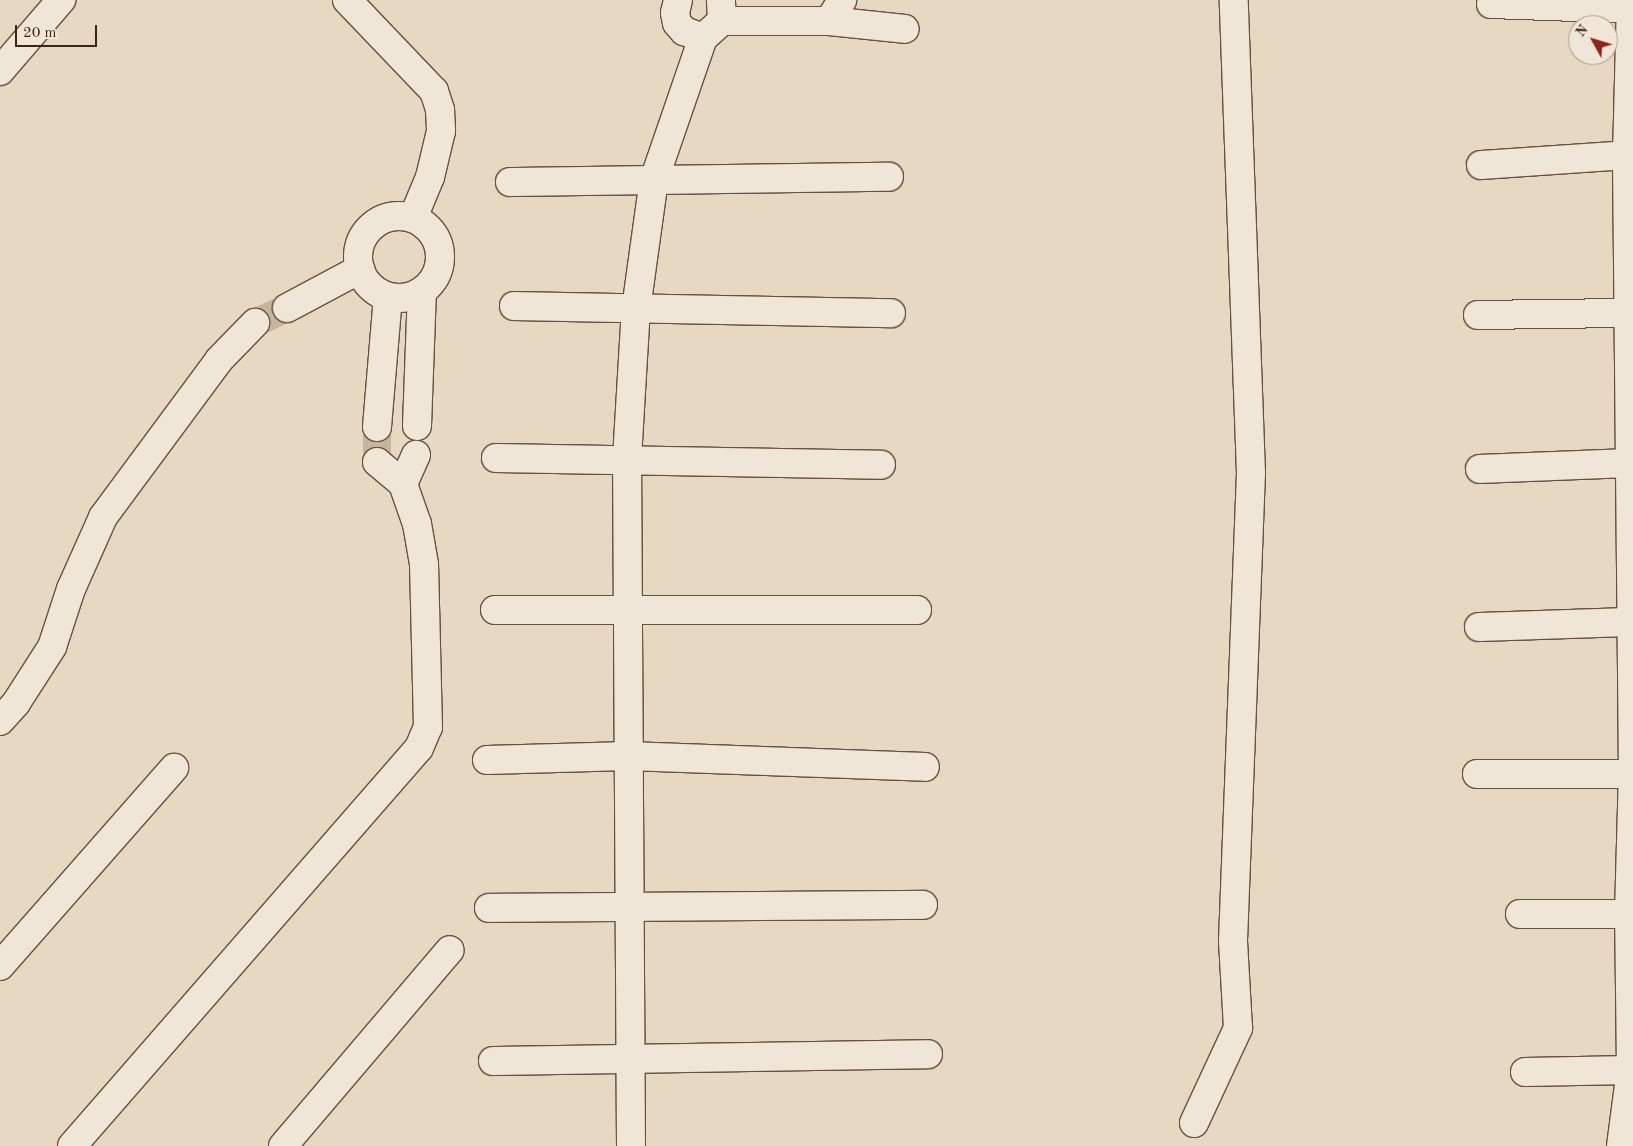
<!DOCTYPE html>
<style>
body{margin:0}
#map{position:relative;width:1633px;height:1146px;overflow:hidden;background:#e7d8c1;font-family:"Old Standard TT",serif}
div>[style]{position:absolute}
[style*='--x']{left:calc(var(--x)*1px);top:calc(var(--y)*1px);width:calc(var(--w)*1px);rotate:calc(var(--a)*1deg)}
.minor-tunnel>*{height:28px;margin-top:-14px;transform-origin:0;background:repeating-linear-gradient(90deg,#c5b49e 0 28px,transparent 0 42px)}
.roads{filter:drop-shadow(1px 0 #69503e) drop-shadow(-1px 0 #69503e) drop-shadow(0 1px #69503e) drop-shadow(0 -1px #69503e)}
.minor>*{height:28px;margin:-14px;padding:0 14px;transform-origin:14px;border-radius:14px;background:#efe6d7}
.minor>.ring{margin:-14px;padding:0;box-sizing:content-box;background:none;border:28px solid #efe6d7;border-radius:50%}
span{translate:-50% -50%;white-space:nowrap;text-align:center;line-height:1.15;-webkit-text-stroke:4px #efe6d7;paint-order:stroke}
.north{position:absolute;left:1568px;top:15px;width:50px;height:50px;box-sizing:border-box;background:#efe6d7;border:1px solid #a99889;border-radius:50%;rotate:309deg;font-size:14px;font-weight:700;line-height:20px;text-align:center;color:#3f2313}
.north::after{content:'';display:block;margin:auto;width:18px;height:22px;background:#8f2418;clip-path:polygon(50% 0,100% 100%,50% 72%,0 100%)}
.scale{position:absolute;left:15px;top:25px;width:82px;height:22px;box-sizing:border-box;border:2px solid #3f2313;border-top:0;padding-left:6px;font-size:15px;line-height:18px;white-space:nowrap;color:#3f2313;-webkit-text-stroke:4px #efe6d7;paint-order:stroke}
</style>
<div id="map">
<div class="minor-tunnel">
<i style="--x:255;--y:323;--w:35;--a:-25"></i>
<i style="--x:377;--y:462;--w:35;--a:-90"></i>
</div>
<div class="roads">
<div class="minor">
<i style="--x:347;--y:0;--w:126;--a:46.3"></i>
<i style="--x:434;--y:91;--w:20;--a:72"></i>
<i style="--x:440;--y:110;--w:21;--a:87"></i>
<i style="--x:441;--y:131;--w:47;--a:103.4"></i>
<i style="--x:430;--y:177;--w:44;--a:112.5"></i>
<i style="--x:678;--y:0;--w:13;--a:103"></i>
<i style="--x:675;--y:13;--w:10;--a:79"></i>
<i style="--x:677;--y:23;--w:11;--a:49"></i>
<i style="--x:684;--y:31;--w:20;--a:20"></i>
<i style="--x:703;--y:38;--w:25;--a:-42"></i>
<i style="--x:722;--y:21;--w:21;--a:-93"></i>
<i style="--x:1491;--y:4;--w:140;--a:2"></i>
<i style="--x:722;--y:21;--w:107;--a:0"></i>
<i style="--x:829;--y:21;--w:76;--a:6"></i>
<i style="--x:829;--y:21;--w:25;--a:-58"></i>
<i style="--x:0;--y:71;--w:94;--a:-49.3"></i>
<i style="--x:1481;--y:165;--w:146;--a:-3.9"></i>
<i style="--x:510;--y:182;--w:379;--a:-0.8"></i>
<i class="ring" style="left:358px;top:216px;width:54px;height:54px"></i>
<i style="--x:514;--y:306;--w:377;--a:1.1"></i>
<i style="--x:287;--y:308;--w:83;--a:-28.1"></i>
<i style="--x:1478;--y:315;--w:150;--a:-0.8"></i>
<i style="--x:417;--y:426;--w:134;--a:-87.9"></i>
<i style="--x:377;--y:427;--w:130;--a:-85.2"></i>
<i style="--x:496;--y:458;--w:385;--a:1"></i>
<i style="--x:377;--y:462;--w:34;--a:40"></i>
<i style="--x:403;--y:484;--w:32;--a:-66"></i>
<i style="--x:1480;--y:469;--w:148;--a:-2.3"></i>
<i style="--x:495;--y:610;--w:422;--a:0"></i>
<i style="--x:1479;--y:627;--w:150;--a:-1.9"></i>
<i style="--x:0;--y:721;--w:24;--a:-48"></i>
<i style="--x:16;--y:703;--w:67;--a:-57.3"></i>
<i style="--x:52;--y:647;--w:61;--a:-71.9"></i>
<i style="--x:71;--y:589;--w:79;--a:-66"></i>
<i style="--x:103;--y:517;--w:195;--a:-53.5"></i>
<i style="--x:219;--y:360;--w:52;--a:-45.8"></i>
<i style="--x:487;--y:760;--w:141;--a:-1.6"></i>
<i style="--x:628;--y:756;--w:297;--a:2.1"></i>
<i style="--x:1477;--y:774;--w:156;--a:0"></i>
<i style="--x:489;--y:908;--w:434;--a:-0.4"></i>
<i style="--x:1520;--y:914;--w:109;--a:0"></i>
<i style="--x:0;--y:966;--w:264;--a:-48.7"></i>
<i style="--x:493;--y:1061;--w:435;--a:-0.9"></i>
<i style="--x:1525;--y:1072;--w:106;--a:-1.1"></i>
<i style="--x:1194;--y:1123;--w:105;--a:-65.1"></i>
<i style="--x:1238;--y:1028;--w:87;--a:-93.3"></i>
<i style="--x:1233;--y:941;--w:468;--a:-87.8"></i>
<i style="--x:1251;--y:473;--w:473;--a:-92.1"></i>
<i style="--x:72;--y:1146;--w:528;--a:-48.92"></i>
<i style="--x:419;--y:748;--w:23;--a:-67"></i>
<i style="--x:428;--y:727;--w:163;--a:-91.4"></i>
<i style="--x:424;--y:564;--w:41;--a:-99.9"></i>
<i style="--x:417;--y:524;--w:42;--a:-109.3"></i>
<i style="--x:283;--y:1146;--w:257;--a:-49.6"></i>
<i style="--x:631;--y:1146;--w:687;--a:-90.33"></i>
<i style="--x:627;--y:459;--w:150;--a:-86.6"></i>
<i style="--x:636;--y:309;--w:130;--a:-82.1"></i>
<i style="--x:654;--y:180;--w:150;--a:-71"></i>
<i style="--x:1621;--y:1146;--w:77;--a:-82.5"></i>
<i style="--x:1631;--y:1070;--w:156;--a:-90.7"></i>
<i style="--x:1629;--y:914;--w:140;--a:-88.4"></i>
<i style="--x:1633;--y:774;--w:619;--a:-90.56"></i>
<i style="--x:1627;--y:155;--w:155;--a:-88.5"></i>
</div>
</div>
<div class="north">N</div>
<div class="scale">20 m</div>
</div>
